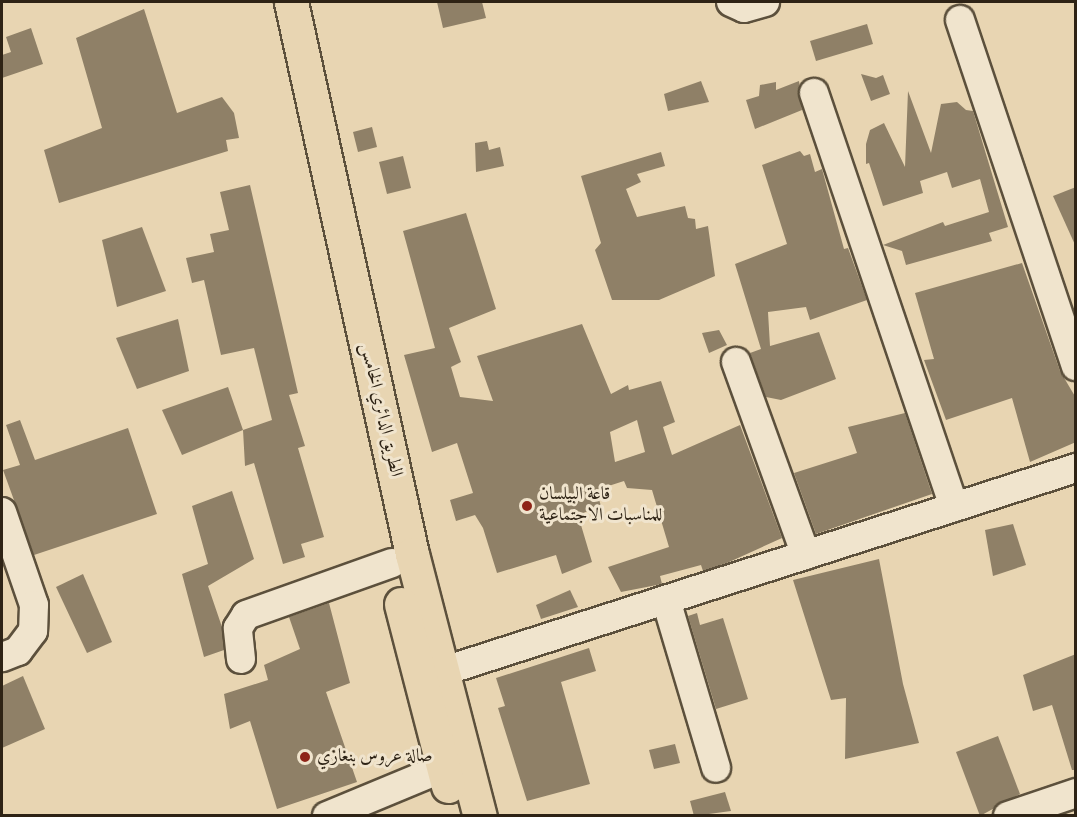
<!DOCTYPE html>
<meta charset="utf-8">
<style>
body{margin:0}
#map{position:relative;width:1077px;height:817px;overflow:hidden;background:#e8d5b2;font-family:"IM FELL English",Amiri,serif}
div>[style]{position:absolute}
[style*='--x']{left:calc(var(--x)*1px);top:calc(var(--y)*1px);width:calc(var(--w)*1px);rotate:calc(var(--a)*1deg)}
.building>*{inset:0;background:#8f8067}
.roads{filter:drop-shadow(2px 0 #5c503c) drop-shadow(-2px 0 #5c503c) drop-shadow(0 2px #5c503c) drop-shadow(0 -2px #5c503c)}
.minor>*{height:28px;margin:-14px;padding:0 14px;transform-origin:14px;border-radius:14px;background:#f0e4cd}
.major>*{height:33px;margin:-16.5px;padding:0 16.5px;transform-origin:16.5px;border-radius:16.5px;background:#e8d5b2}
.dots>*{width:16px;height:16px;translate:-50% -50%;box-sizing:border-box;border:3px solid #f0e4cd;border-radius:50%}
span{translate:-50% -50%;white-space:nowrap;text-align:center;line-height:1.15;-webkit-text-stroke:6px #f0e4cd;paint-order:stroke}
.street-label{font-size:18px;color:#2e2315}
.poi-label{font-size:18px;color:#2e2315}
.left{translate:0 -50%;text-align:left}
.frame{position:absolute;inset:0;border:3px solid #2e2315;pointer-events:none}
</style>
<div id="map">
<div class="building">
<i style="clip-path:polygon(437px 2px,482px 2px,486px 18px,443px 28px)"></i>
<i style="clip-path:polygon(144px 9px,177px 113px,222px 97px,234px 113px,239px 138px,226px 140px,228px 151px,59px 203px,44px 150px,102px 128px,76px 38px)"></i>
<i style="clip-path:polygon(867px 24px,873px 44px,816px 61px,810px 41px)"></i>
<i style="clip-path:polygon(31px 28px,43px 64px,2px 78px,2px 55px,11px 52px,6px 37px)"></i>
<i style="clip-path:polygon(861px 74px,876px 78px,883px 75px,890px 94px,871px 101px)"></i>
<i style="clip-path:polygon(701px 81px,709px 102px,668px 111px,664px 94px)"></i>
<i style="clip-path:polygon(799px 81px,802px 110px,755px 129px,746px 100px,759px 96px,760px 85px,776px 82px,776px 90px)"></i>
<i style="clip-path:polygon(908px 91px,931px 153px,941px 104px,957px 102px,966px 110px,973px 111px,1008px 227px,989px 233px,992px 241px,906px 265px,902px 251px,883px 245px,943px 222px,945px 226px,989px 212px,980px 179px,952px 188px,947px 172px,920px 181px,923px 193px,883px 206px,869px 163px,866px 164px,866px 144px,870px 130px,884px 123px,905px 167px)"></i>
<i style="clip-path:polygon(372px 127px,377px 147px,358px 152px,353px 132px)"></i>
<i style="clip-path:polygon(487px 141px,489px 150px,500px 147px,504px 166px,476px 172px,475px 143px)"></i>
<i style="clip-path:polygon(800px 151px,804px 156px,810px 154px,815px 172px,822px 169px,844px 249px,848px 248px,867px 300px,810px 320px,806px 307px,768px 312px,770px 346px,819px 332px,836px 379px,781px 400px,766px 397px,750px 353px,761px 349px,735px 264px,787px 244px,762px 165px)"></i>
<i style="clip-path:polygon(661px 152px,665px 166px,637px 174px,641px 182px,626px 189px,637px 217px,685px 206px,688px 218px,695px 219px,696px 229px,708px 226px,715px 276px,659px 300px,612px 300px,595px 250px,601px 243px,581px 176px)"></i>
<i style="clip-path:polygon(403px 156px,411px 188px,387px 194px,379px 162px)"></i>
<i style="clip-path:polygon(250px 185px,298px 393px,289px 395px,305px 446px,298px 448px,324px 537px,301px 544px,305px 557px,283px 564px,254px 463px,245px 466px,243px 430px,272px 420px,254px 348px,221px 355px,204px 280px,192px 283px,186px 258px,214px 252px,210px 234px,229px 230px,220px 192px)"></i>
<i style="clip-path:polygon(1076px 187px,1076px 247px,1053px 196px)"></i>
<i style="clip-path:polygon(evenodd,466px 213px,496px 309px,449px 328px,461px 362px,451px 367px,460px 397px,493px 401px,477px 356px,582px 324px,611px 394px,628px 385px,629px 390px,661px 381px,675px 422px,663px 427px,672px 455px,740px 425px,782px 538px,727px 563px,703px 571px,701px 565px,660px 576px,662px 584px,621px 592px,608px 567px,669px 547px,652px 490px,627px 488px,624px 481px,596px 490px,601px 506px,578px 515px,592px 562px,562px 574px,556px 555px,497px 573px,483px 528px,475px 515px,456px 521px,450px 500px,473px 493px,457px 443px,432px 452px,404px 355px,435px 348px,403px 231px,466px 213px,637px 420px,645px 452px,615px 462px,610px 432px,637px 420px)"></i>
<i style="clip-path:polygon(142px 227px,166px 291px,117px 307px,102px 240px)"></i>
<i style="clip-path:polygon(1022px 263px,1060px 371px,1076px 398px,1076px 442px,1030px 462px,1012px 398px,946px 420px,924px 360px,934px 359px,915px 293px)"></i>
<i style="clip-path:polygon(178px 319px,189px 371px,137px 389px,116px 338px)"></i>
<i style="clip-path:polygon(719px 330px,727px 345px,709px 353px,702px 333px)"></i>
<i style="clip-path:polygon(228px 387px,243px 430px,182px 455px,162px 410px)"></i>
<i style="clip-path:polygon(905px 413px,932px 494px,816px 534px,794px 473px,857px 453px,848px 427px)"></i>
<i style="clip-path:polygon(20px 420px,35px 460px,128px 428px,157px 514px,34px 555px,3px 470px,20px 465px,6px 425px)"></i>
<i style="clip-path:polygon(232px 491px,254px 559px,208px 586px,222px 627px,224px 650px,204px 657px,182px 574px,208px 564px,192px 506px)"></i>
<i style="clip-path:polygon(1013px 524px,1026px 565px,993px 576px,985px 530px)"></i>
<i style="clip-path:polygon(879px 559px,903px 684px,919px 743px,845px 759px,846px 698px,831px 700px,793px 580px)"></i>
<i style="clip-path:polygon(83px 574px,112px 642px,87px 653px,56px 587px)"></i>
<i style="clip-path:polygon(570px 590px,578px 607px,541px 619px,536px 605px)"></i>
<i style="clip-path:polygon(329px 603px,350px 683px,326px 692px,357px 782px,277px 809px,250px 721px,230px 729px,224px 694px,268px 680px,264px 665px,300px 649px,289px 617px)"></i>
<i style="clip-path:polygon(697px 613px,700px 625px,723px 618px,748px 699px,716px 709px,688px 616px)"></i>
<i style="clip-path:polygon(589px 648px,596px 671px,561px 682px,590px 784px,527px 801px,498px 708px,505px 706px,496px 678px)"></i>
<i style="clip-path:polygon(1076px 654px,1076px 770px,1072px 770px,1052px 705px,1033px 711px,1023px 675px)"></i>
<i style="clip-path:polygon(23px 676px,45px 729px,2px 748px,2px 686px)"></i>
<i style="clip-path:polygon(998px 736px,1020px 794px,980px 816px,956px 752px)"></i>
<i style="clip-path:polygon(675px 744px,680px 763px,654px 769px,649px 750px)"></i>
<i style="clip-path:polygon(725px 792px,731px 811px,694px 816px,690px 801px)"></i>
</div>
<div class="roads">
<div class="minor">
<i style="--x:731;--y:2;--w:14;--a:25"></i>
<i style="--x:744;--y:8;--w:22;--a:-16"></i>
<i style="--x:960;--y:20;--w:365;--a:71.5"></i>
<i style="--x:814;--y:93;--w:437;--a:71.3"></i>
<i style="--x:736;--y:362;--w:205;--a:70.1"></i>
<i style="--x:2;--y:512;--w:98;--a:71"></i>
<i style="--x:34;--y:605;--w:26;--a:92"></i>
<i style="--x:33;--y:631;--w:25;--a:127"></i>
<i style="--x:18;--y:651;--w:17;--a:159"></i>
<i style="--x:666;--y:600;--w:175;--a:73.4"></i>
<i style="--x:241;--y:659;--w:31;--a:-96"></i>
<i style="--x:238;--y:628;--w:15;--a:-58"></i>
<i style="--x:246;--y:615;--w:155;--a:-19.6"></i>
<i style="--x:441;--y:672;--w:667;--a:-17.81"></i>
<i style="--x:327;--y:816;--w:126;--a:-22.5"></i>
<i style="--x:1008;--y:816;--w:72;--a:-18.7"></i>
</div>
<div class="major">
<i style="--x:291;--y:2;--w:565;--a:77.64"></i>
<i style="--x:412;--y:554;--w:271;--a:75.5"></i>
<i style="--x:401;--y:604;--w:188;--a:75.5"></i>
</div>
</div>
<div class="dots">
<i style="left:527px;top:506px;background:#8f2418"></i>
<i style="left:305px;top:757px;background:#8f2418"></i>
</div>
<div class="street-label">
<span style="left:380px;top:410px;rotate:77deg">الطريق الدائري الخامس</span>
</div>
<div class="poi-label">
<span class="left" style="left:539px;top:506px">قاعة البيلسان<br>للمناسبات الاجتماعية</span>
<span class="left" style="left:317px;top:757px">صالة عروس بنغازي</span>
</div>
<div class="frame"></div>
</div>
